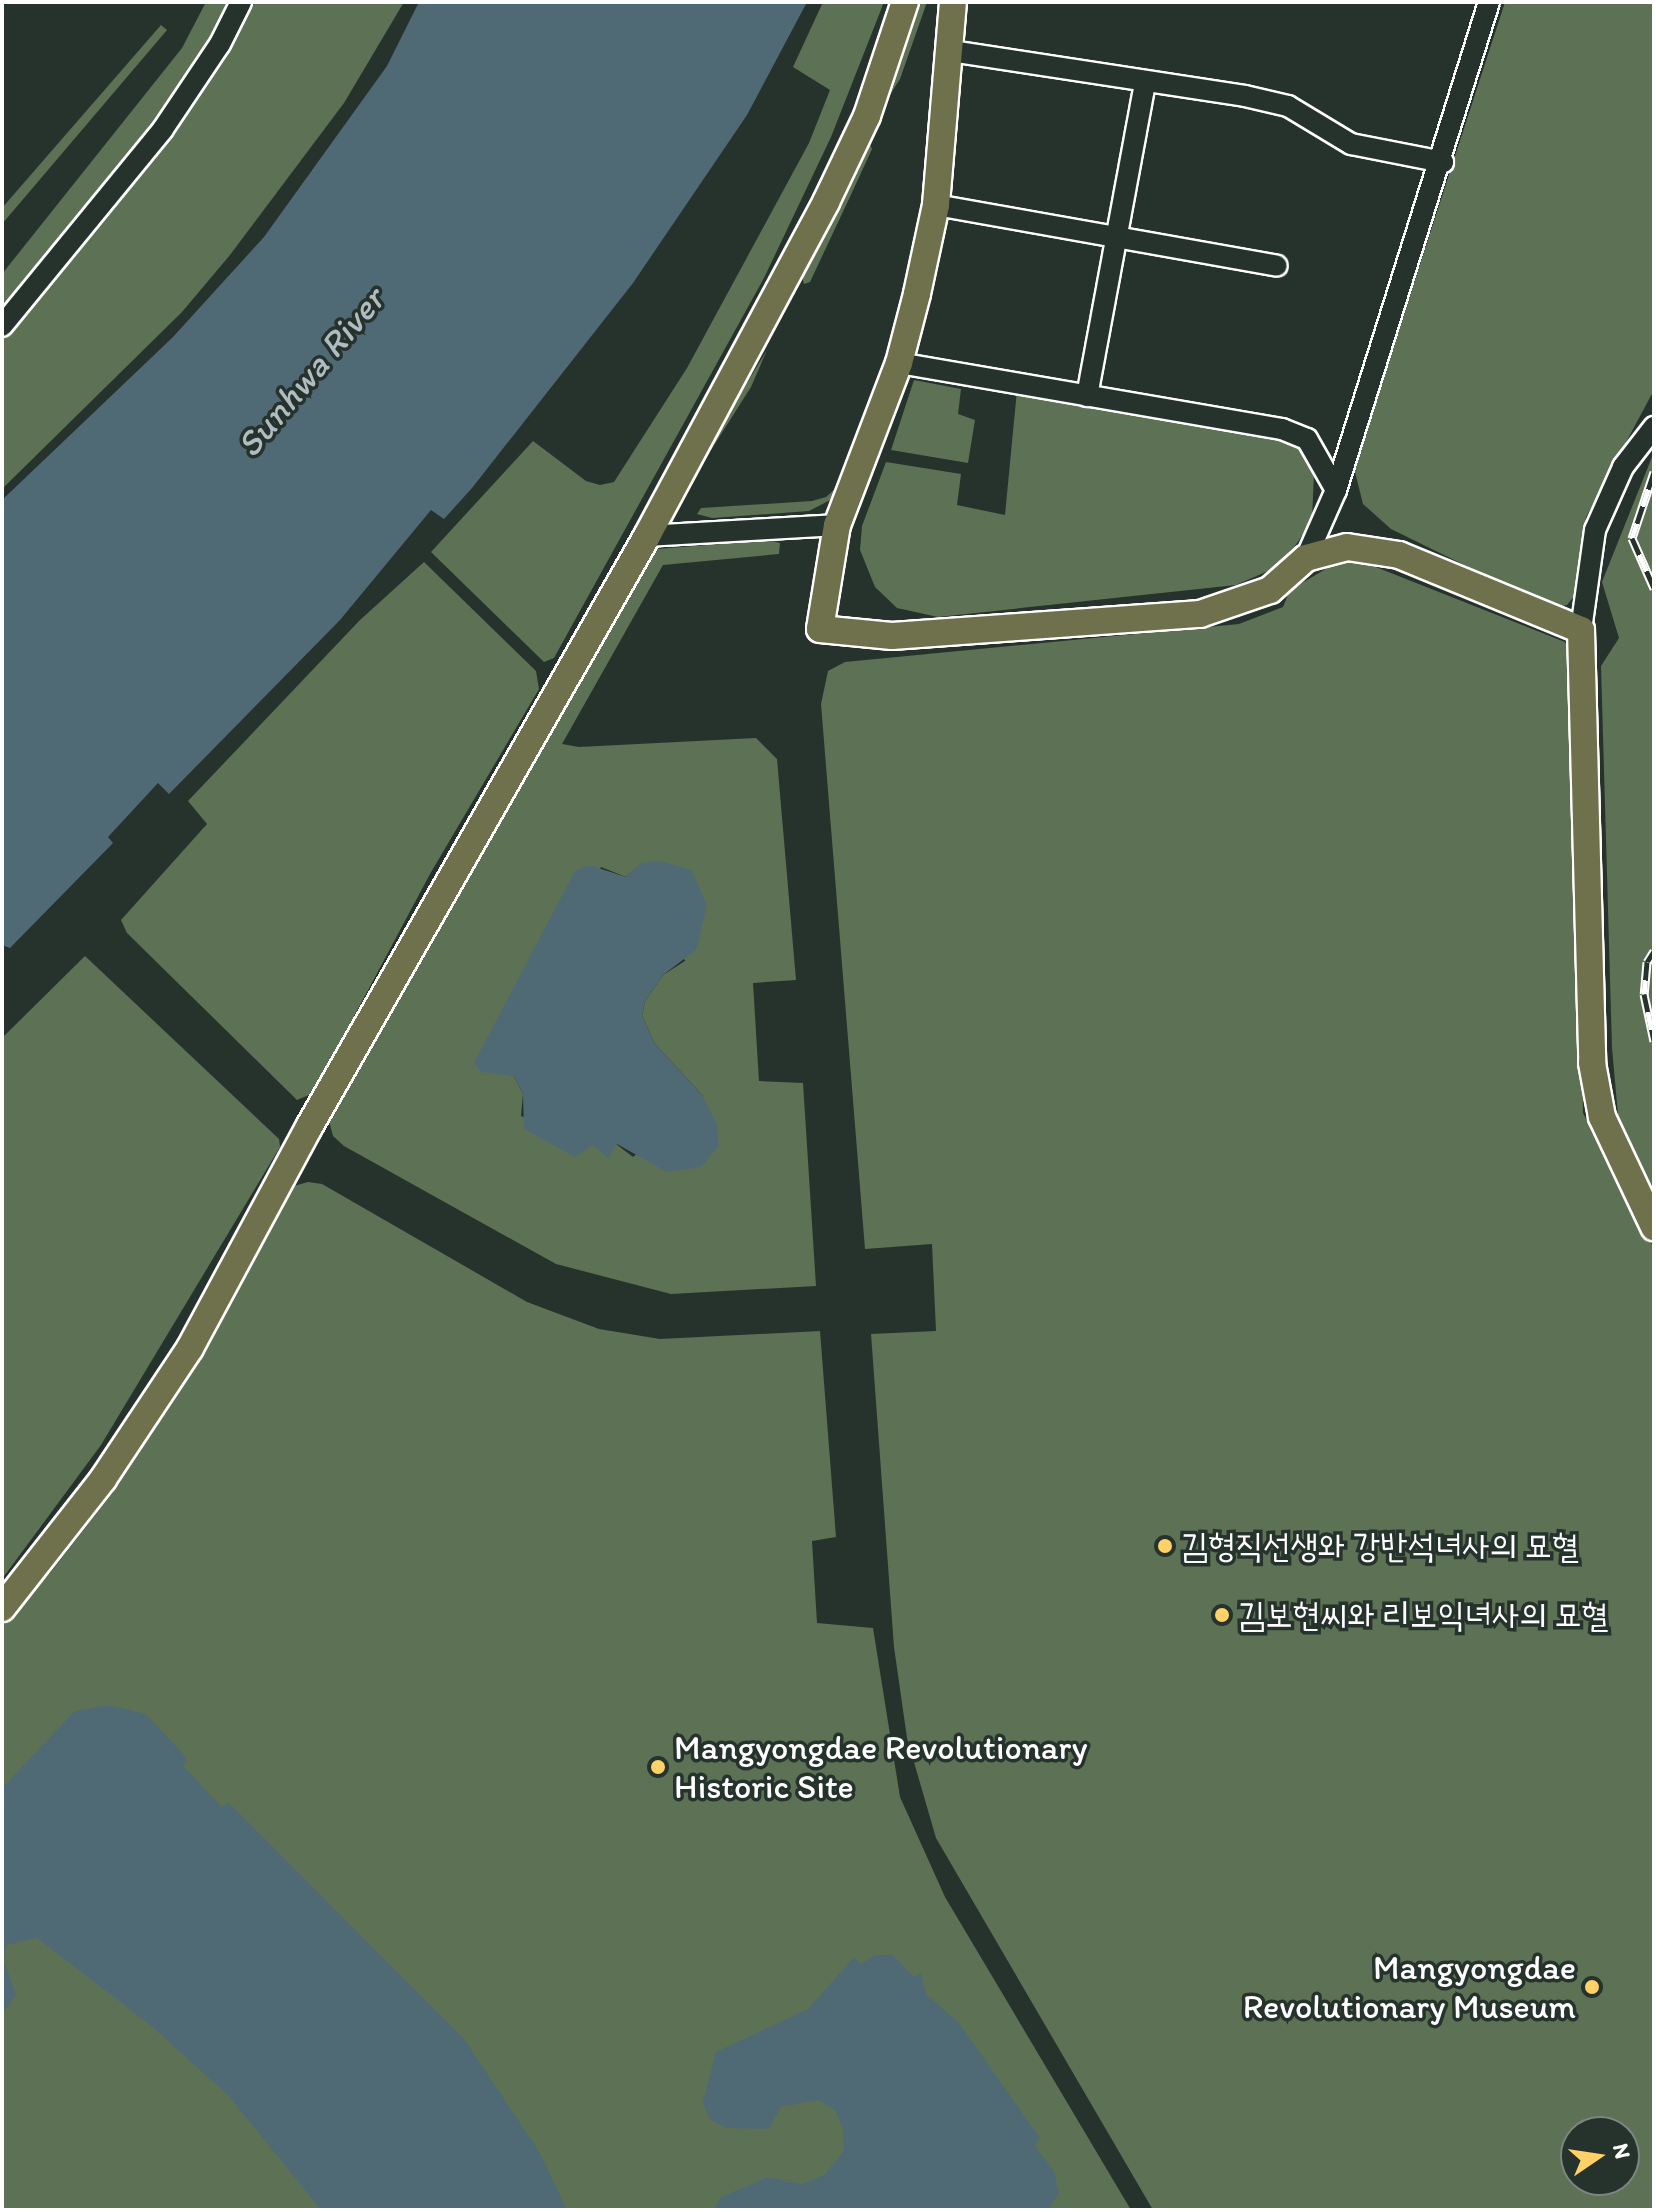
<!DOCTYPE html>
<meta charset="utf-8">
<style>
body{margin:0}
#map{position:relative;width:1656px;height:2212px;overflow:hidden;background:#26332d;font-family:Itim,"Poor Story",sans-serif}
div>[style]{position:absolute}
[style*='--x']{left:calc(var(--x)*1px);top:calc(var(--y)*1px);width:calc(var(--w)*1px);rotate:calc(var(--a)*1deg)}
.green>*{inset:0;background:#5d7154}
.water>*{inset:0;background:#506a75}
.roads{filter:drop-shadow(2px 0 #fff) drop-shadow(-2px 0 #fff) drop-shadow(0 2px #fff) drop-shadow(0 -2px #fff)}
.minor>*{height:20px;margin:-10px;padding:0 10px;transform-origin:10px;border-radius:10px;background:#26332d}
.major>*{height:26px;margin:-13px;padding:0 13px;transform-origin:13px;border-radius:13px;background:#6e714b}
.rail>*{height:9px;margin-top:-4.5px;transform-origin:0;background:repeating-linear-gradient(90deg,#26332d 0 18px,#fff 0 36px);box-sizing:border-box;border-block:2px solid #fff}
.dots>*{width:22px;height:22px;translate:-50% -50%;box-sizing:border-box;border:4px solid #26332d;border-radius:50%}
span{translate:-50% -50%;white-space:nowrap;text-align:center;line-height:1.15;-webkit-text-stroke:7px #26332d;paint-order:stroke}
.poi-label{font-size:34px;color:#fff}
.left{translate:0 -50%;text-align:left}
.right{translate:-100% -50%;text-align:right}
.water-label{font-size:36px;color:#b0bcc1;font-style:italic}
.frame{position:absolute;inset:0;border:4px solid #fff;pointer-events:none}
.north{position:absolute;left:1560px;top:2116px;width:80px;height:80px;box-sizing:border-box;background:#26332d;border:2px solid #7d8581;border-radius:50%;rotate:77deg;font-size:22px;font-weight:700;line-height:32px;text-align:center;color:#fff}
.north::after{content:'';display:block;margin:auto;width:28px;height:36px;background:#ffd166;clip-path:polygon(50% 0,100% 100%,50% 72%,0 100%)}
</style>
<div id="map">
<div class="green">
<i style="clip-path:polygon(206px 2px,234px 2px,180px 92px,2px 316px,2px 274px,182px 48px)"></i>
<i style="clip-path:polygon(251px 2px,404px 2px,344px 103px,230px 255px,182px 312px,2px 489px,2px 337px)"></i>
<i style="clip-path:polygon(823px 2px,884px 2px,831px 137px,764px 278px,554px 658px,544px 662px,431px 552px,533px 441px,586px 481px,600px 485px,614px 482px,687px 368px,809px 143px,830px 90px,793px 67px)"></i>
<i style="clip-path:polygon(914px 2px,927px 2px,900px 79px,888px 98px)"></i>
<i style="clip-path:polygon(1505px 2px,1654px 2px,1654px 390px,1586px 517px,1576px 594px,1567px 605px,1552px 608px,1391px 529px,1363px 504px,1354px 468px)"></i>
<i style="clip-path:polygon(161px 25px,167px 30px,2px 224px,2px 208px)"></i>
<i style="clip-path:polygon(869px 142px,872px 149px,855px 186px,810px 282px,804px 284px,802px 277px)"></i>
<i style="clip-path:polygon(767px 350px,751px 387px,711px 450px,711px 442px)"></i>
<i style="clip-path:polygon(914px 380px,961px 389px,958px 414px,975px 420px,968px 463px,891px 450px)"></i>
<i style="clip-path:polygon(1017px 390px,1216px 425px,1297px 445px,1308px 454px,1314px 472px,1312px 521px,1282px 565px,1236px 585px,938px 617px,897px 608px,875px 587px,860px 550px,862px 526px,886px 462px,961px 474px,957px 505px,1005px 515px)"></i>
<i style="clip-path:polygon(1654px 452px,1654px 1192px,1619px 1126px,1612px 1048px,1601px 666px,1619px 638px,1602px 582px)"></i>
<i style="clip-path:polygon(845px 480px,838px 496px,809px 511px,712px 518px,697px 514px,701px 508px,812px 501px,826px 497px)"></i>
<i style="clip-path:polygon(evenodd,769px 540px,780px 543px,779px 554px,663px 565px,562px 744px,579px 747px,756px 738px,777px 759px,796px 980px,753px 983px,759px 1081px,803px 1083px,816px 1286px,671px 1294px,556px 1264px,344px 1146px,333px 1136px,329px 1121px,647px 557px,657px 549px,769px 540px,642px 863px,685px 961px,663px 975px,645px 1001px,642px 1016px,655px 1044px,703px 1096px,633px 1157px,616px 1144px,593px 1145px,521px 1116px,523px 1094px,514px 1076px,502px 1072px,601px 867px,626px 877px,642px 863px)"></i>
<i style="clip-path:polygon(evenodd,1348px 556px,1565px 642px,1578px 664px,1583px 1113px,1654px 1249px,1654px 2210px,1153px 2210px,936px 1838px,907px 1738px,894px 1647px,871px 1334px,936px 1331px,932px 1244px,865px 1249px,821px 704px,828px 671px,845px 662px,1239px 624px,1283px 607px,1290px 590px,1348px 556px,1576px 2132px,1624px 2132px,1624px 2180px,1576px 2180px,1576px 2132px)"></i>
<i style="clip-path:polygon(424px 562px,536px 671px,539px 689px,430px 874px,320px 1080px,309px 1095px,297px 1100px,127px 933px,121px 920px,207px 824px,188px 801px,360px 620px)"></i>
<i style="clip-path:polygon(85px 956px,279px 1139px,280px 1147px,101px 1445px,2px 1579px,2px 1038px)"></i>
<i style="clip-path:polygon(308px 1182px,322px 1184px,527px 1302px,599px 1329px,660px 1339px,820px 1331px,836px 1537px,812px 1541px,817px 1623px,873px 1628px,900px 1797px,945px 1897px,1131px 2210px,2px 2210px,2px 1624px,50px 1573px,114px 1491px,294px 1186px)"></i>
</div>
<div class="water">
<i style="clip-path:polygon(419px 2px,807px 2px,747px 115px,633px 283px,472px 488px,444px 519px,431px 510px,340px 620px,169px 794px,158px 783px,108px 837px,113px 843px,10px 948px,2px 945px,2px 500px,173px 337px,264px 237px,387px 66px)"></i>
<i style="clip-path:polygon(660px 861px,692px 870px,707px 905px,697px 949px,663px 975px,645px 1001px,642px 1016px,655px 1044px,703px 1096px,717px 1124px,719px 1146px,701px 1167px,667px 1172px,617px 1144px,608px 1158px,593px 1145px,575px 1157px,524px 1129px,523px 1094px,514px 1076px,481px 1072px,474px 1063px,575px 871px,589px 865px,626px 877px,641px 863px)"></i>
<i style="clip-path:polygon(108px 1705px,146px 1714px,187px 1758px,183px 1766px,222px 1807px,228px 1802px,464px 2039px,540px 2153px,567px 2210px,321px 2210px,229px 2096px,150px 2025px,37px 1938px,6px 1945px,4px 1961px,16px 1995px,2px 2014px,2px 1788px,75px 1711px)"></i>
<i style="clip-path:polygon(875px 1955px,893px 1955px,914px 1977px,921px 1973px,926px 1994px,959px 2023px,1040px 2138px,1035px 2146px,1054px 2171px,1059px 2193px,1050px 2206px,1054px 2210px,714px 2210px,721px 2197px,768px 2177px,802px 2184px,824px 2175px,844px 2151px,843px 2128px,835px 2110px,818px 2100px,781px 2107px,769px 2129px,726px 2128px,709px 2119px,703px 2102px,716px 2052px,808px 2009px,854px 1957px,861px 1964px)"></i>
</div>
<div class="roads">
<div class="minor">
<i style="--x:951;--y:51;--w:297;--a:8.7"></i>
<i style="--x:1245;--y:96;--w:44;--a:13.1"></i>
<i style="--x:1288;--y:106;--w:74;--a:31.1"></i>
<i style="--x:1351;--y:144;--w:94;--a:11.1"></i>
<i style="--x:936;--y:205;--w:346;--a:10.1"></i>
<i style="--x:2;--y:326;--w:254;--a:-50.7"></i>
<i style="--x:163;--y:129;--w:102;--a:-56.2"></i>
<i style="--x:220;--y:44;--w:47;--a:-63.4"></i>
<i style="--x:899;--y:363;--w:389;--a:9.8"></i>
<i style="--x:1282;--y:429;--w:27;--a:22"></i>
<i style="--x:1307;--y:439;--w:59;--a:60.4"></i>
<i style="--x:1336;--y:490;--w:74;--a:113.8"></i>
<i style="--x:1087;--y:396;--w:317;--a:-79.5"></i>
<i style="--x:1336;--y:490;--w:511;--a:-72.59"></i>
<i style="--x:647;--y:536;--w:190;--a:-3.3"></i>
<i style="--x:1581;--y:630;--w:101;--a:-82"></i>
<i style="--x:1595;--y:530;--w:69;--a:-66"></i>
<i style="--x:1623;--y:467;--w:51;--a:-52.2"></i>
</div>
<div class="major">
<i style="--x:953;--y:2;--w:204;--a:94.8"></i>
<i style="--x:936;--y:205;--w:91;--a:102.1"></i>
<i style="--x:917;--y:294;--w:71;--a:104.6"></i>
<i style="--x:899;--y:363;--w:173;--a:110.9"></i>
<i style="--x:837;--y:525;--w:105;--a:99.3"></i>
<i style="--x:820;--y:629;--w:72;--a:5.6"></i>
<i style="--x:892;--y:636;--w:309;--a:-4.1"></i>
<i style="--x:1200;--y:614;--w:74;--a:-18.9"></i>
<i style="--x:1270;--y:590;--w:48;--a:-41.6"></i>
<i style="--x:1306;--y:558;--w:42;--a:-15"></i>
<i style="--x:1347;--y:547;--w:53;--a:8.7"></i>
<i style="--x:1399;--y:555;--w:197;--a:22.4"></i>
<i style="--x:1581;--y:630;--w:433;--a:88.5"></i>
<i style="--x:1592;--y:1063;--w:55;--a:79.5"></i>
<i style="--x:1602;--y:1117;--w:122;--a:64.7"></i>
<i style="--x:2;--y:1608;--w:164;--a:-51.9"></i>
<i style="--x:103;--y:1479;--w:157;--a:-56.4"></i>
<i style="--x:190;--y:1348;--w:251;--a:-61.7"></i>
<i style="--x:309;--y:1127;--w:681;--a:-60.23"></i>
<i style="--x:647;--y:536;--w:379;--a:-61.8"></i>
<i style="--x:826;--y:202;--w:95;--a:-64.5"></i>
<i style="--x:867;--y:116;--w:120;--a:-71.6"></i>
</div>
</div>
<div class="rail">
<i style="--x:1654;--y:472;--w:70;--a:108.4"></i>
<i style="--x:1632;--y:538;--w:55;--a:66.3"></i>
<i style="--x:1654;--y:951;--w:13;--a:122"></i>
<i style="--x:1647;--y:962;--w:32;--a:95"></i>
<i style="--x:1644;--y:994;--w:48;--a:78"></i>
</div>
<div class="dots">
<i style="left:1165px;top:1546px;background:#ffd166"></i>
<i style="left:1222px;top:1615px;background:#ffd166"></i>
<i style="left:658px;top:1767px;background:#ffd166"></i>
<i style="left:1592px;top:1987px;background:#ffd166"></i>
</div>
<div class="poi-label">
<span class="left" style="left:1181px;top:1546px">김형직선생와 강반석녀사의 묘혈</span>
<span class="left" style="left:1238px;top:1615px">김보현씨와 리보익녀사의 묘혈</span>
<span class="left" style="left:674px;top:1767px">Mangyongdae Revolutionary<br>Historic Site</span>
<span class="right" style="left:1576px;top:1987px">Mangyongdae<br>Revolutionary Museum</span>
</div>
<div class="water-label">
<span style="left:310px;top:372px;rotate:-50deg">Sunhwa River</span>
</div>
<div class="frame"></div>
<div class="north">N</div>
</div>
